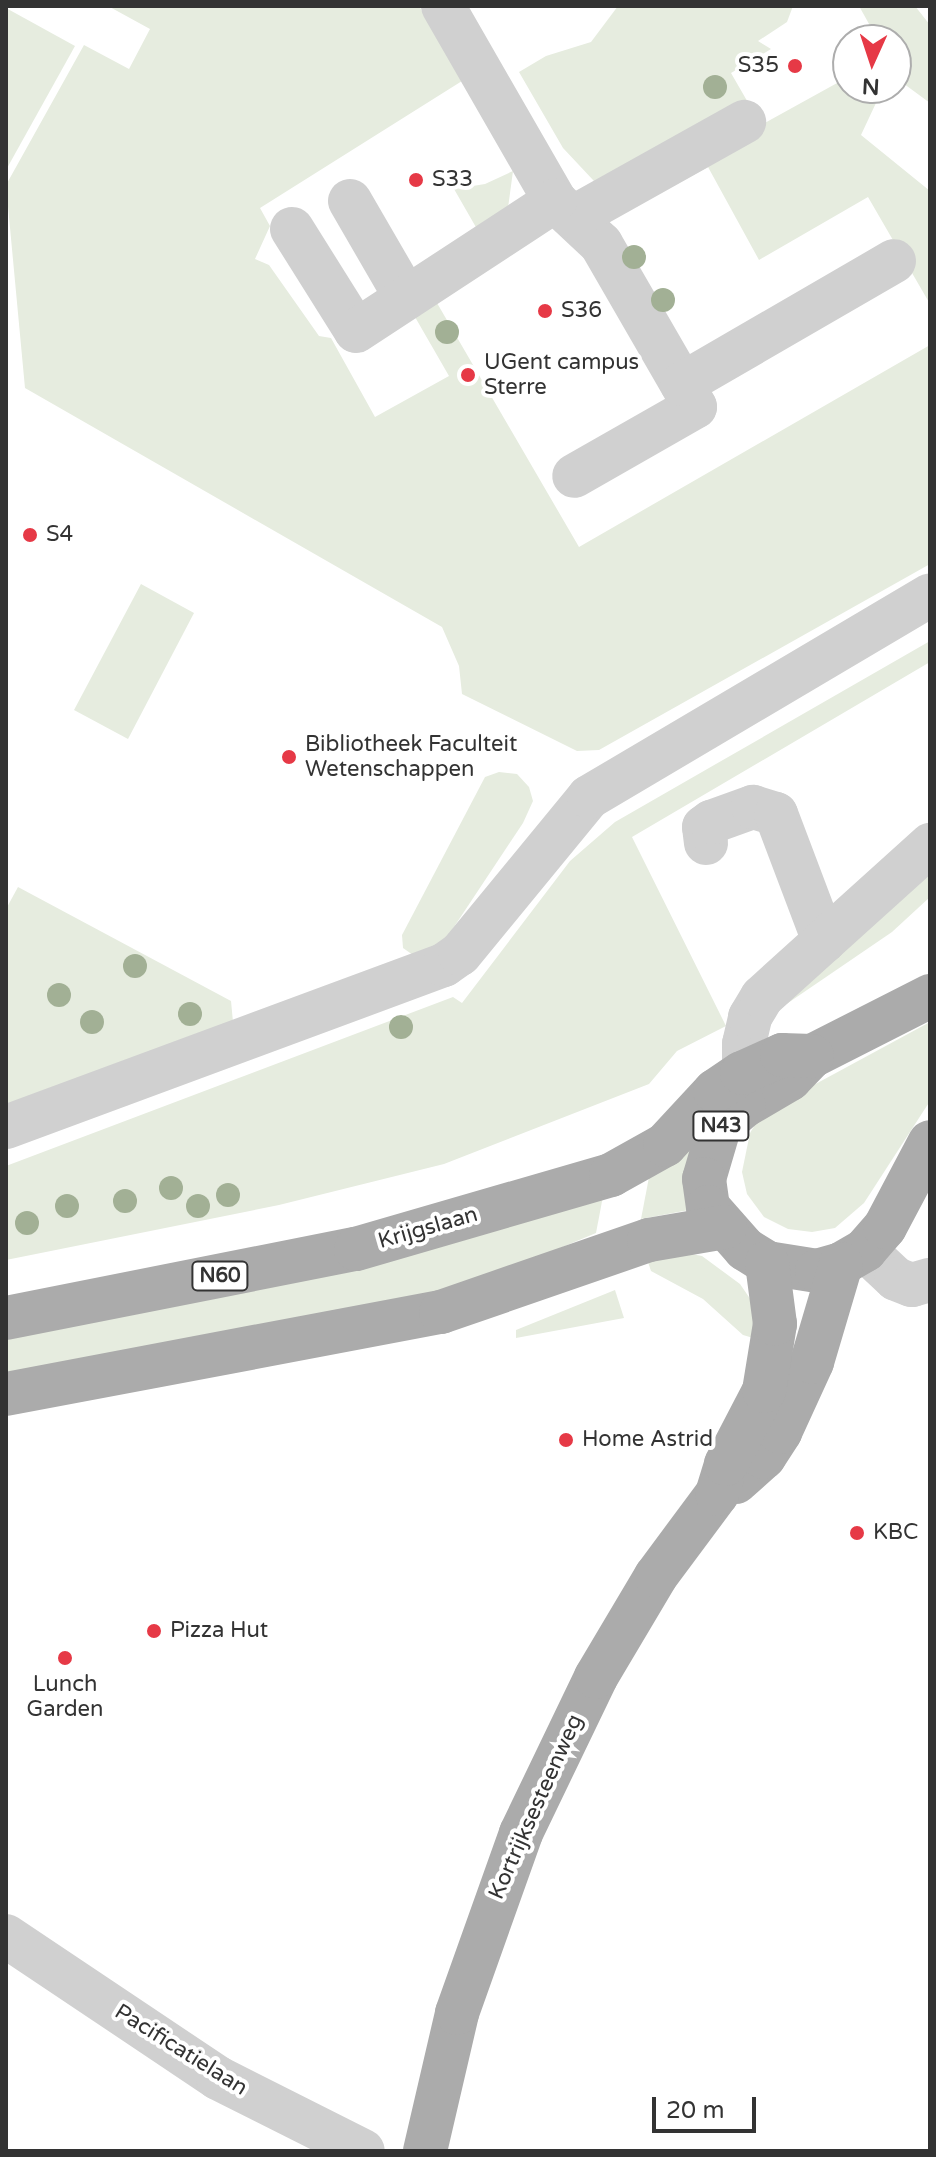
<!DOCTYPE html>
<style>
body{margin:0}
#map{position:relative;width:936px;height:2157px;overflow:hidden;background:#fff;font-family:"Varela Round",sans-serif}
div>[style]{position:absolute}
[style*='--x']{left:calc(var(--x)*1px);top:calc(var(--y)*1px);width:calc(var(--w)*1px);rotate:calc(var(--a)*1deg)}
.green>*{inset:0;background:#e6ecdf}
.minor>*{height:44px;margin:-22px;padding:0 22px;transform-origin:22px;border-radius:22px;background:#d0d0d0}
.major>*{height:44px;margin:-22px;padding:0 22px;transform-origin:22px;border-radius:22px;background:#ababab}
.trees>*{width:24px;height:24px;margin:-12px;border-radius:50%;background:#a2b095}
.dots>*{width:22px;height:22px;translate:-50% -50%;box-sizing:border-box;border:4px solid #fff;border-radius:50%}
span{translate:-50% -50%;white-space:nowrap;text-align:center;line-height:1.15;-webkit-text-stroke:8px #fff;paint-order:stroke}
.shield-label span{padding:2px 6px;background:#fff;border:2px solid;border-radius:6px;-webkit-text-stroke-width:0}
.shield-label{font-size:20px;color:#333;font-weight:700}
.poi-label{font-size:22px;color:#333}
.right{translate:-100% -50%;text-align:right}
.left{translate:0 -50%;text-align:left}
.street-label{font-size:22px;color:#333}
.frame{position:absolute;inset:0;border:8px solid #333;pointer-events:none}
.north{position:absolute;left:832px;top:24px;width:80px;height:80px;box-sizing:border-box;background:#fff;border:2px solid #adadad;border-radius:50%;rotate:183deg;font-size:22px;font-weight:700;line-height:32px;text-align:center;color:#333}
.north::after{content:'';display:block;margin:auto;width:28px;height:36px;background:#e63946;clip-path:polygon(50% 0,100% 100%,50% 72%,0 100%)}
.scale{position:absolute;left:652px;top:2097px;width:104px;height:36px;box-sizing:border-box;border:4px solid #333;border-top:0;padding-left:10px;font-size:24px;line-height:28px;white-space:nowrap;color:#333;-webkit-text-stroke:6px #fff;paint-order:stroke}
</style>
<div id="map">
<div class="green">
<i style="clip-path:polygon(108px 6px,419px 6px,462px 81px,260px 208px,270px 226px,255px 259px,269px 265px,319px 336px,331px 338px,375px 417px,449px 376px,415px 317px,437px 303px,579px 547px,930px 345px,930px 564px,599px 750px,577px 751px,462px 694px,459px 666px,442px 627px,25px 388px,6px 185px,84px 45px,129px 69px,150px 29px)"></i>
<i style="clip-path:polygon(618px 6px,793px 6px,787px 22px,758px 41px,771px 49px,731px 73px,761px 125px,848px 77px,848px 88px,883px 88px,861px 135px,930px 191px,930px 304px,868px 197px,759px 260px,708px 167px,624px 213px,563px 148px,519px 72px,546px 56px,591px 42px)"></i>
<i style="clip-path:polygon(859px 6px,915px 6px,930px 25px,930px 103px,896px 78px,896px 40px,878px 40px)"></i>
<i style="clip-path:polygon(6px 8px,75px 46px,6px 170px)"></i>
<i style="clip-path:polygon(513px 171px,508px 208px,477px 229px,454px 189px,485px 184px)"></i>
<i style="clip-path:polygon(141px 584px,194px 613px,128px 739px,74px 710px)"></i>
<i style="clip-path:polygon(930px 641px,930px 662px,632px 837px,726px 1026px,677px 1051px,649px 1084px,444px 1164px,279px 1205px,6px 1260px,6px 1166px,453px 997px,462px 1003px,570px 861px,615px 822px)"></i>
<i style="clip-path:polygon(499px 772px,517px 774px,529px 787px,533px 801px,523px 823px,444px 942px,413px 955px,403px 948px,402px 935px,485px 777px)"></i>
<i style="clip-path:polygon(930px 874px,930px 897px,892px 932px,766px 1018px)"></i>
<i style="clip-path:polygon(18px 887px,231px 1001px,233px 1022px,6px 1106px,6px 909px)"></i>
<i style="clip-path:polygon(930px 1022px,930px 1101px,864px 1203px,835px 1228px,812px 1232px,788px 1229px,764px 1217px,747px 1194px,742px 1172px,750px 1133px,762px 1113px)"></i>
<i style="clip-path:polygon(694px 1141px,689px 1210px,641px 1219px,650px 1172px)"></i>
<i style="clip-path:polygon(604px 1191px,596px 1233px,474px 1284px,6px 1373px,6px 1337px)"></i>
<i style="clip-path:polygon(686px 1253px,702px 1256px,740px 1284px,753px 1303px,760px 1340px,743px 1335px,703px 1299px,651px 1271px,648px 1262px)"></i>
<i style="clip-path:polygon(615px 1290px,624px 1318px,516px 1338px,516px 1330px)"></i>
</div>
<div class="minor">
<i style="--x:443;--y:6;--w:225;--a:60.1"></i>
<i style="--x:555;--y:201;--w:63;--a:43.1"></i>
<i style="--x:601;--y:244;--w:188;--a:60"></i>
<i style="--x:695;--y:407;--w:139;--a:150.3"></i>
<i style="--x:350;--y:201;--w:110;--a:59.9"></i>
<i style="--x:574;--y:217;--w:195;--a:-29.2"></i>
<i style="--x:292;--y:229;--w:120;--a:57.9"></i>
<i style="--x:356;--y:331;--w:238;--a:-33.2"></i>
<i style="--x:682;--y:384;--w:245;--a:-30.1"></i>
<i style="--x:706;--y:843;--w:16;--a:-97"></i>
<i style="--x:704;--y:827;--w:9;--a:-36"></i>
<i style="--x:711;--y:822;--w:45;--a:-19.7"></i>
<i style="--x:753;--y:807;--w:24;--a:17"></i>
<i style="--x:776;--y:814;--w:136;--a:69.3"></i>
<i style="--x:744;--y:1106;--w:62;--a:-90"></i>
<i style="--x:744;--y:1044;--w:28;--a:-77"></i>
<i style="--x:750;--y:1017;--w:23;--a:-59"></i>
<i style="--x:762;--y:997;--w:227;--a:-42.1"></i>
<i style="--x:6;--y:1127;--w:467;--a:-20.3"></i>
<i style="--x:444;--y:965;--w:19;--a:-35"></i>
<i style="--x:460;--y:954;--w:203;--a:-50.6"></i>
<i style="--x:589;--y:797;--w:396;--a:-30.6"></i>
<i style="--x:865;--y:1250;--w:42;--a:43.1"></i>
<i style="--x:896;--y:1279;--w:17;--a:21"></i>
<i style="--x:912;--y:1285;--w:19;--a:-16"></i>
<i style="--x:6;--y:1936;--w:255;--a:33.8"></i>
<i style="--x:218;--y:2078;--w:162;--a:26.7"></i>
</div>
<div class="major">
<i style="--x:930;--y:996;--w:132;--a:153"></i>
<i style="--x:812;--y:1056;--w:32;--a:134"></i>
<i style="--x:790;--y:1079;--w:53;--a:149.6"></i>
<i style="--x:744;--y:1106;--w:33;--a:139"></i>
<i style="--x:719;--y:1128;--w:53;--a:106.4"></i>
<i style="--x:704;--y:1179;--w:28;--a:82"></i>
<i style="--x:708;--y:1207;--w:56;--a:48.6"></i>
<i style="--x:745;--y:1249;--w:26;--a:32"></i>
<i style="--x:767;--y:1263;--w:51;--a:9.1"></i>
<i style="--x:817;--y:1271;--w:25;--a:-16"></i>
<i style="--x:841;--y:1264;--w:28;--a:-30"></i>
<i style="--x:865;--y:1250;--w:30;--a:-49"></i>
<i style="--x:885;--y:1227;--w:96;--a:-62.1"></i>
<i style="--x:6;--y:1318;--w:357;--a:-11.2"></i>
<i style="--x:356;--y:1249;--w:266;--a:-16.2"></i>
<i style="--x:611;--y:1175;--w:62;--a:-29.1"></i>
<i style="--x:665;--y:1145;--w:74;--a:-47.2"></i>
<i style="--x:715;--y:1091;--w:32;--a:-34"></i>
<i style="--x:742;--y:1073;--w:44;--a:-24.2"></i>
<i style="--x:782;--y:1055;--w:30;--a:2"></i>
<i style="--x:6;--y:1394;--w:443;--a:-10.7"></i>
<i style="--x:441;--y:1312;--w:220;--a:-19.1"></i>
<i style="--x:649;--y:1240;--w:77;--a:-9.7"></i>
<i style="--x:736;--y:1482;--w:38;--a:-42"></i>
<i style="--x:764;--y:1457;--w:30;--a:-57"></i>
<i style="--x:780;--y:1432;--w:77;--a:-65.4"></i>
<i style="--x:812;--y:1362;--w:102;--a:-73.5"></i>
<i style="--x:425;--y:2151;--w:142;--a:-76.9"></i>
<i style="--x:457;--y:2013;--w:191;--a:-70.4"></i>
<i style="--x:521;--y:1833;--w:173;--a:-64.3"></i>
<i style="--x:596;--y:1677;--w:117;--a:-59.3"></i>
<i style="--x:656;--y:1576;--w:102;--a:-53.4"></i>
<i style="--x:717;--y:1494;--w:31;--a:-73"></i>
<i style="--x:726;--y:1464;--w:82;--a:-62.5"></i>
<i style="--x:764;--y:1391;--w:68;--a:-80.7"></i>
<i style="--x:775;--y:1324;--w:62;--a:-97.5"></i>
</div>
<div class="trees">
<i style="left:715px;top:87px"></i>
<i style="left:634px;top:257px"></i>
<i style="left:663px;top:300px"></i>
<i style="left:447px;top:332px"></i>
<i style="left:135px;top:966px"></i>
<i style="left:59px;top:995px"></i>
<i style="left:190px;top:1014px"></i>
<i style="left:92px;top:1022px"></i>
<i style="left:401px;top:1027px"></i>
<i style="left:171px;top:1188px"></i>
<i style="left:228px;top:1195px"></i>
<i style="left:125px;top:1201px"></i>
<i style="left:67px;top:1206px"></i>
<i style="left:198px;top:1206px"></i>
<i style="left:27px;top:1223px"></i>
</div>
<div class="dots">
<i style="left:795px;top:66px;background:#e63946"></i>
<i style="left:416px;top:180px;background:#e63946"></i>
<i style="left:545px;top:311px;background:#e63946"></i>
<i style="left:468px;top:375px;background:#e63946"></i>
<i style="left:30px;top:535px;background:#e63946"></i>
<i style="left:289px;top:757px;background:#e63946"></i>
<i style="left:566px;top:1440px;background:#e63946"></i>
<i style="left:857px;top:1533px;background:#e63946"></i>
<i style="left:154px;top:1631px;background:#e63946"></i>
<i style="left:65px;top:1658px;background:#e63946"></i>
</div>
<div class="shield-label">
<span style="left:721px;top:1126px">N43</span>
<span style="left:220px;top:1276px">N60</span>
</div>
<div class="poi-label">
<span class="right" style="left:779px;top:66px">S35</span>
<span class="left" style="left:432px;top:180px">S33</span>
<span class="left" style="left:561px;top:311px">S36</span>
<span class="left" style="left:484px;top:375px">UGent campus<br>Sterre</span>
<span class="left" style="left:46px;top:535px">S4</span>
<span class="left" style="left:305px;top:757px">Bibliotheek Faculteit<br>Wetenschappen</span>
<span class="left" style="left:582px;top:1440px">Home Astrid</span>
<span class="left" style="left:873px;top:1533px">KBC</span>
<span class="left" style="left:170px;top:1631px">Pizza Hut</span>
<span style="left:65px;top:1697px">Lunch<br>Garden</span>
</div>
<div class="street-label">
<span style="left:428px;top:1228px;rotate:-16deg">Krijgslaan</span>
<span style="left:536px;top:1807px;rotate:-66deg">Kortrijksesteenweg</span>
<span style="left:181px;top:2050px;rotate:32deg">Pacificatielaan</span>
</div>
<div class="frame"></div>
<div class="north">N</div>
<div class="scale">20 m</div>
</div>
